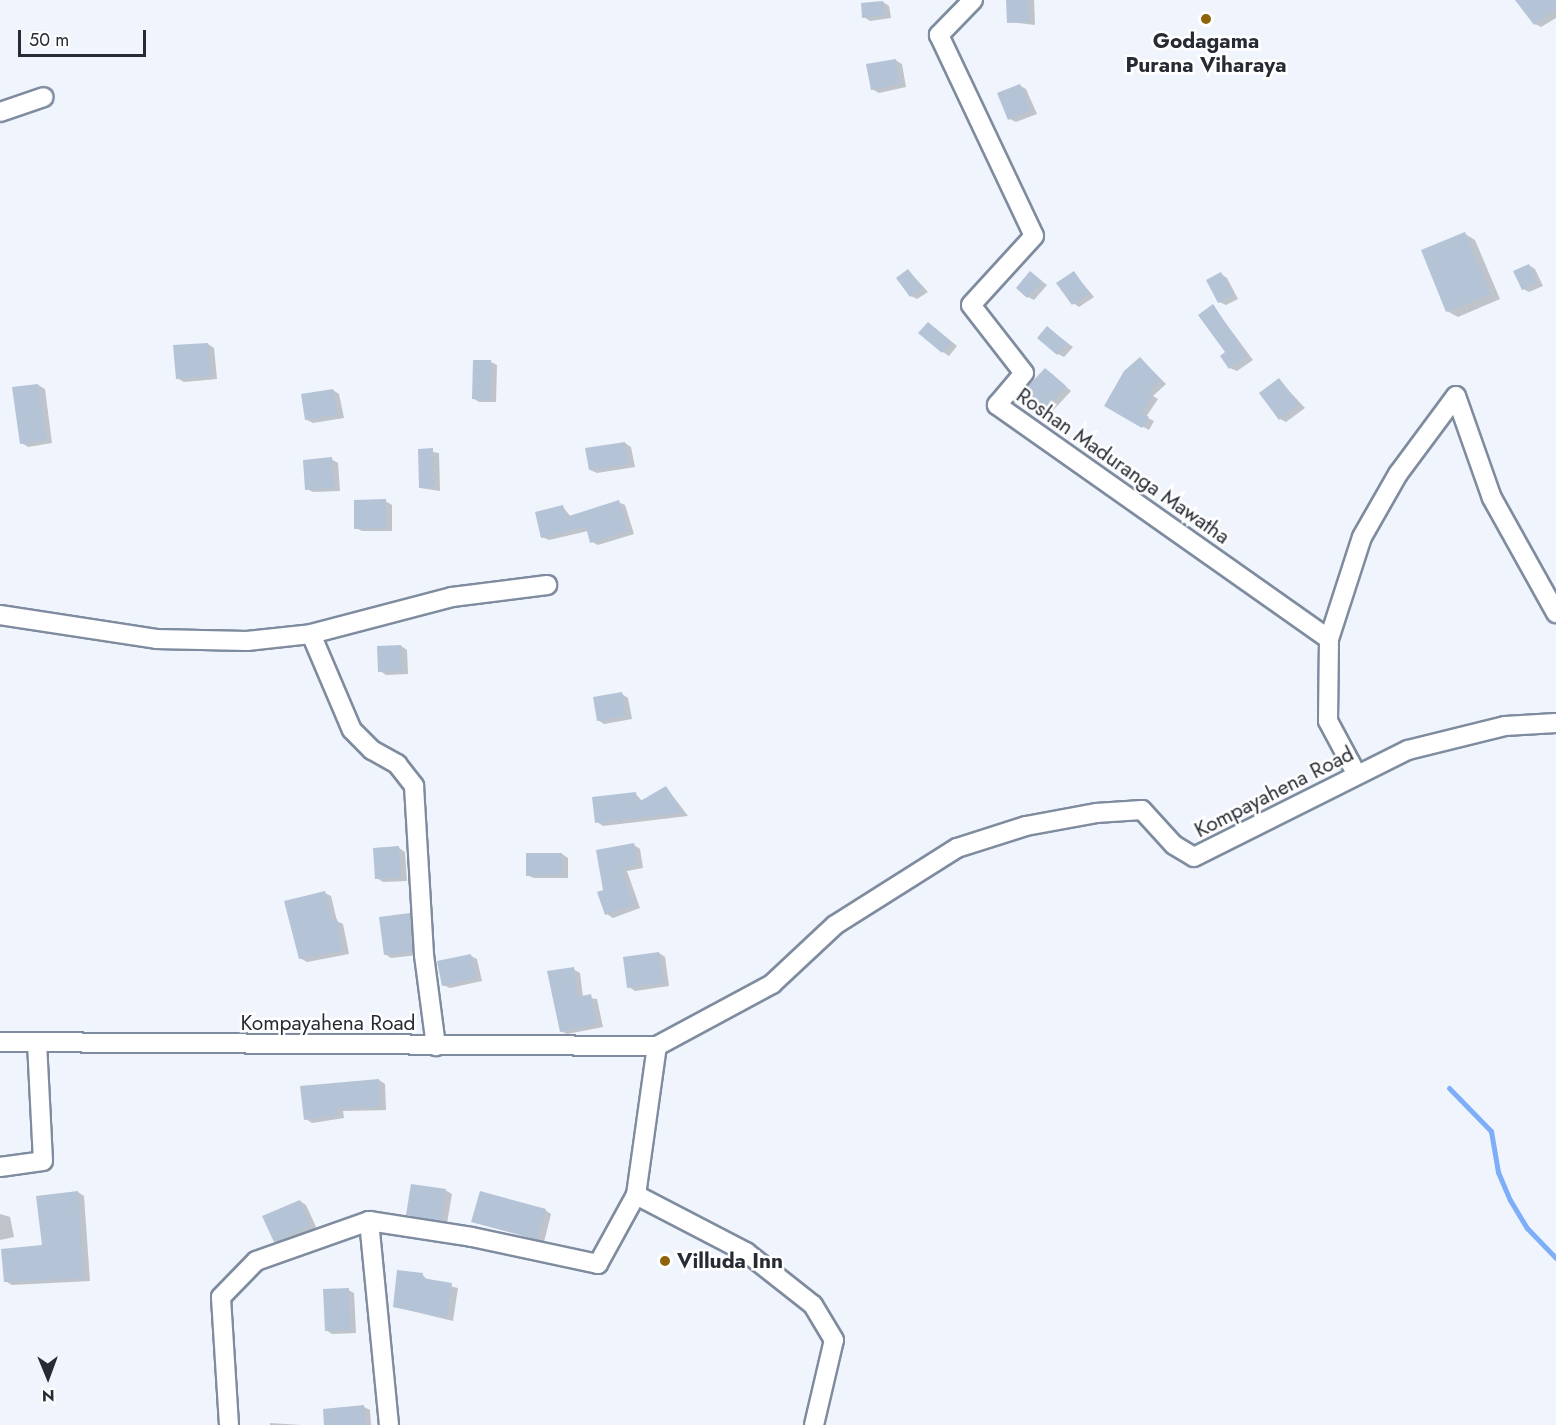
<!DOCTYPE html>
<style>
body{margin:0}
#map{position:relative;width:1556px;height:1425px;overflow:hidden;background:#eff4fd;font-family:Jost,sans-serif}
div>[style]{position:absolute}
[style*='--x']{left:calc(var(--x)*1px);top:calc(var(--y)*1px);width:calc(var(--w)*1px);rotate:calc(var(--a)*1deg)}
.shadow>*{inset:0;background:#0003}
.stream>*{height:5px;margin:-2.5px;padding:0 2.5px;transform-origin:2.5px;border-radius:2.5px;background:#7eaef7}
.building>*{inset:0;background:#b5c3d7}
.roads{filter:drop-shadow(2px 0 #7f8c9f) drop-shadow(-2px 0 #7f8c9f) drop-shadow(0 2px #7f8c9f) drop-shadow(0 -2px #7f8c9f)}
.minor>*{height:18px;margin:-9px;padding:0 9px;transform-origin:9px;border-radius:9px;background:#fff}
.dots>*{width:16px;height:16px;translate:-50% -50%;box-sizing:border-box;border:3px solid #fff;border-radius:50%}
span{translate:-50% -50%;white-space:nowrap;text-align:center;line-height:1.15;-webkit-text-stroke:5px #fff;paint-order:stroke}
.poi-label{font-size:21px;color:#272c34;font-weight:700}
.left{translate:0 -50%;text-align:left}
.street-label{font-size:21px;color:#272c34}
.north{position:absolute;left:18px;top:1347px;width:60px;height:60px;-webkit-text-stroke:4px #fff;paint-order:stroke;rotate:179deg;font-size:16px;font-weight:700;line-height:24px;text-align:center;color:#272c34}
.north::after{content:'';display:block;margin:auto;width:21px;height:27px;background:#272c34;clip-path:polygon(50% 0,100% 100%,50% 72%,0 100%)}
.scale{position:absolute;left:18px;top:30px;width:128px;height:27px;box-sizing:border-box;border:3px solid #272c34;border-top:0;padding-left:8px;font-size:18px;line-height:21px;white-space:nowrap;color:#272c34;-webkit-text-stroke:4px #fff;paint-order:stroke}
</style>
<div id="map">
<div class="shadow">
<i style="clip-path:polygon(1008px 0,1034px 0,1035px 25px,1009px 22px)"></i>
<i style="clip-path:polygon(1525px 0,1556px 0,1556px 18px,1541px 27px,1535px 24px)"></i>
<i style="clip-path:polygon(883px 2px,889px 6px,891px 18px,870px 21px,864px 17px)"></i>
<i style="clip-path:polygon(895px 60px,902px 64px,906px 87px,879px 93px,872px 89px)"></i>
<i style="clip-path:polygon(1019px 85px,1026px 89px,1037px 114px,1016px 122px,1010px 119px)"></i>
<i style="clip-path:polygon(1465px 234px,1475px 240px,1500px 299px,1458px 317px,1447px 311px)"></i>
<i style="clip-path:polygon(1529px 265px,1535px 269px,1543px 286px,1529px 292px,1523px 289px)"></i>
<i style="clip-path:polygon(908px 270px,928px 292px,917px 299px,911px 296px)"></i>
<i style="clip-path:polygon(1031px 273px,1047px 285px,1034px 300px,1028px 297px)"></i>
<i style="clip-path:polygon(1074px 273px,1094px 297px,1079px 307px,1073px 303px)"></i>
<i style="clip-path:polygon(1221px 274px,1227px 278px,1238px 299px,1226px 305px,1219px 302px)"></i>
<i style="clip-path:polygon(1213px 306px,1253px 360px,1237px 371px,1230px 368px)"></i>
<i style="clip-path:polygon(934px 327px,957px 346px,949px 356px,943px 352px)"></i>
<i style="clip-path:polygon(1048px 328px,1073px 347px,1064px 357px,1058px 354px)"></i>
<i style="clip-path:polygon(208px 344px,214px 348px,217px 379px,184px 382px,177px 378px)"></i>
<i style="clip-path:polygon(1140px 358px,1166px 384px,1153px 396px,1158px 399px,1146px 417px,1154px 421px,1149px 430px,1106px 406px)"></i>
<i style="clip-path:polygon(491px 362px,497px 365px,496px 402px,479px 402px,473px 398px)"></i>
<i style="clip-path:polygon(1051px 373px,1071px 391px,1047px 417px,1041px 414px)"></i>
<i style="clip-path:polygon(1279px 380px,1305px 408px,1286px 422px,1280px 419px)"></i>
<i style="clip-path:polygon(38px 385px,45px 389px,52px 443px,28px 447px,22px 443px)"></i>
<i style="clip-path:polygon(333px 390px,339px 394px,344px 418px,313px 423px,307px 420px)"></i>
<i style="clip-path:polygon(625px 443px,631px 447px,635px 467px,597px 473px,590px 470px)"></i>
<i style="clip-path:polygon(420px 450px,439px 453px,440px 491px,420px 488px)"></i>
<i style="clip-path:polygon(331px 459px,338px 463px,340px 491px,313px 492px,307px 489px)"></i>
<i style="clip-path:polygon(385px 501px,392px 505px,392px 531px,362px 531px,356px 528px)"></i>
<i style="clip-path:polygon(618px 502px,625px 505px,634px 534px,598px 545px,592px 542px,588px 531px,549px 540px,542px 537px,563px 507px,571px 517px)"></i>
<i style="clip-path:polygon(401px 646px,407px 650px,408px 674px,386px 675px,380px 671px)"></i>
<i style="clip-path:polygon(622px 694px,628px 698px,632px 719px,604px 724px,598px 720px)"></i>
<i style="clip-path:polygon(666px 787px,688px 816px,603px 826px,597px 822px,635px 793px,642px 801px)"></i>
<i style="clip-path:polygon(634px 845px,640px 849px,643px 868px,627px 871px,640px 908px,613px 918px,607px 914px,605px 891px)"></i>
<i style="clip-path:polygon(399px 848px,405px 852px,407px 881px,383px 882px,377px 878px)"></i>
<i style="clip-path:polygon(562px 854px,568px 858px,568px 878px,534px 878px,527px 875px)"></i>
<i style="clip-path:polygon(325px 893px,331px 896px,337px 921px,343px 924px,349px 954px,307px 962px,300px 958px)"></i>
<i style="clip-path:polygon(410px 915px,416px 918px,418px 955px,391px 958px,385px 954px)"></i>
<i style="clip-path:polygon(659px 953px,665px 957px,669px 986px,635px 991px,629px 987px)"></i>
<i style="clip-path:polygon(471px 956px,477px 959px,482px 981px,450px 988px,443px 985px)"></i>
<i style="clip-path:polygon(573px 969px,580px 973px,583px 997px,597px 999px,603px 1027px,567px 1034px,561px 1031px)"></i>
<i style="clip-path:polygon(379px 1080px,385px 1084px,386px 1110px,343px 1111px,344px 1118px,312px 1123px,306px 1119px)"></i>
<i style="clip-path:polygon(445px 1190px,452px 1194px,447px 1223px,408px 1215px)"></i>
<i style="clip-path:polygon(78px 1192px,84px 1196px,90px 1281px,12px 1285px,5px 1281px,43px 1247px)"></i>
<i style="clip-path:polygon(300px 1201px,306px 1205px,317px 1229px,281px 1245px,275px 1241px)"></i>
<i style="clip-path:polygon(545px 1210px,551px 1214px,544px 1242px,473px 1222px)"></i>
<i style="clip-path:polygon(0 1214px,10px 1217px,14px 1237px,0 1240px)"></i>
<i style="clip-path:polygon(422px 1274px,428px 1281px,458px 1288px,453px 1321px,395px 1307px)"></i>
<i style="clip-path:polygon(348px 1290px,354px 1293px,356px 1333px,332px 1334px,326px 1330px)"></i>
<i style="clip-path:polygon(364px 1407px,370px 1410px,371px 1425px,326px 1425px)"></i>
<i style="clip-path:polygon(270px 1423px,301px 1425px,270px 1425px)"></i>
</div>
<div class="stream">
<i style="--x:1449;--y:1088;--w:60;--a:45.7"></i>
<i style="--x:1491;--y:1131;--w:42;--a:80.3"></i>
<i style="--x:1498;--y:1172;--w:30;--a:67"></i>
<i style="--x:1510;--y:1200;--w:33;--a:59"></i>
<i style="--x:1527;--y:1228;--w:42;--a:46"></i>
</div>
<div class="building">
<i style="clip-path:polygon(1006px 0,1028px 0,1029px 22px,1007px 23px)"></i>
<i style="clip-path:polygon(1515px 0,1556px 0,1556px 9px,1534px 25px)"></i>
<i style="clip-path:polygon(883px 1px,885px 15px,862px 18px,861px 3px)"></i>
<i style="clip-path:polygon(896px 59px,900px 84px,871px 90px,866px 64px)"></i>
<i style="clip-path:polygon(1020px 84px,1031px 110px,1008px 120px,997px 93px)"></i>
<i style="clip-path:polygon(1465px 232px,1491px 294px,1446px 312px,1421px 250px)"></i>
<i style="clip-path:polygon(1529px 264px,1537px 283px,1522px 290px,1513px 271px)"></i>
<i style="clip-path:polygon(908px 269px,922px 288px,910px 297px,896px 278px)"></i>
<i style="clip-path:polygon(1030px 271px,1042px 281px,1027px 298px,1016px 288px)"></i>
<i style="clip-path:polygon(1074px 271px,1089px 293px,1072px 305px,1056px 283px)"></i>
<i style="clip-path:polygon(1221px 272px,1233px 295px,1218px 303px,1206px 280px)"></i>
<i style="clip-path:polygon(1213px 304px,1247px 356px,1229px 369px,1220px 356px,1225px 352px,1198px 315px)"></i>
<i style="clip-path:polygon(928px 322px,951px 342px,942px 353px,918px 333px)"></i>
<i style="clip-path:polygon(1047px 326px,1067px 343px,1057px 355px,1037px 338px)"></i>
<i style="clip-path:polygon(208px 343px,211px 376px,176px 379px,173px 345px)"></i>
<i style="clip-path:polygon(1140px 357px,1161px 380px,1148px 392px,1153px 395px,1141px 412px,1149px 417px,1142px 428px,1104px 406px,1124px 371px)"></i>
<i style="clip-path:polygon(473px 360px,491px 360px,490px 400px,472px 399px)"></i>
<i style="clip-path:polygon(1045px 368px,1066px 386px,1040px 415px,1019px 396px)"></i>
<i style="clip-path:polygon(1279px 378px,1299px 404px,1279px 420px,1259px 393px)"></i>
<i style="clip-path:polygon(38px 384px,47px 440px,20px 444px,12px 387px)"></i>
<i style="clip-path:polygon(333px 389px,338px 415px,305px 420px,301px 394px)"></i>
<i style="clip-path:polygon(625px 442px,629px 464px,589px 470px,585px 448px)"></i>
<i style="clip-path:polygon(433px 448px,434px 488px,419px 488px,418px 449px)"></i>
<i style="clip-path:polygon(332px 457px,334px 488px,305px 490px,303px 460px)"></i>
<i style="clip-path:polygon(386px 499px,386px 528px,354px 529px,354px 500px)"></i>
<i style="clip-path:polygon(619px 500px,628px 531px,590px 543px,586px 527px,541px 538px,535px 512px,563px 505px,566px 517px)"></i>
<i style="clip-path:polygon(401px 645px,402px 671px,378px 672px,377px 646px)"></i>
<i style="clip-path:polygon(622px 692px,626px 716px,597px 721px,593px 697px)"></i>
<i style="clip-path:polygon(666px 786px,683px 813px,595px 823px,592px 797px,636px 792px,637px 803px)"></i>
<i style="clip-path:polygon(634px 843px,638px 865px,621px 868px,634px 905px,605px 915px,597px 892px,603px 890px,596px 850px)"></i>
<i style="clip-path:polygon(399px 846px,401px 878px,375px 879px,373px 848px)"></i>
<i style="clip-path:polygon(526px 853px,562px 853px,562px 875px,526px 876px)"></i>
<i style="clip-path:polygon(325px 891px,332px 920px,337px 919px,343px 951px,299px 959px,284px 901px)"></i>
<i style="clip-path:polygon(410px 913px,413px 952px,384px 955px,379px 917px)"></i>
<i style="clip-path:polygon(659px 952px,664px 983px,627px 988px,623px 957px)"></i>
<i style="clip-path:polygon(471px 954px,476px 978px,442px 986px,437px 961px)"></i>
<i style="clip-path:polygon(574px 967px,577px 997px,591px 994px,597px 1024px,560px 1032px,547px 971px)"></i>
<i style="clip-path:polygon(379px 1079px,380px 1107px,337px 1108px,338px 1115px,304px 1120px,300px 1086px)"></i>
<i style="clip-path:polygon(411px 1184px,446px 1189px,441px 1221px,406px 1215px)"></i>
<i style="clip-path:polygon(78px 1191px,84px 1278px,4px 1282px,1px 1249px,42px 1245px,36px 1196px)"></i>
<i style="clip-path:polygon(480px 1191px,546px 1209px,537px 1239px,471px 1222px)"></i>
<i style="clip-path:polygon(300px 1200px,311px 1226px,274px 1242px,262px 1216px)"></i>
<i style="clip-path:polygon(397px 1270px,423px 1273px,422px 1278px,452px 1283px,447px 1318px,393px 1307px)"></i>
<i style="clip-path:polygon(349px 1288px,350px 1330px,325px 1331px,323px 1289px)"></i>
<i style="clip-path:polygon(364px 1405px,366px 1425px,324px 1425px,323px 1409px)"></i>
</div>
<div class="roads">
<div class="minor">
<i style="--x:973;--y:0;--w:49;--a:134.2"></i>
<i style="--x:939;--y:35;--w:222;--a:64.7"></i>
<i style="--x:1034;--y:236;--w:93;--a:132.4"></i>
<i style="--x:971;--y:305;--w:86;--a:52.1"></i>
<i style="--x:1024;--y:373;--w:42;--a:130.2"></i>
<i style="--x:997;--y:405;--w:406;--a:35.2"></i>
<i style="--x:1329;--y:639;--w:82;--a:90.7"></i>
<i style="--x:1328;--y:721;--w:61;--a:61.8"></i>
<i style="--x:0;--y:112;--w:46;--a:-18.8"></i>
<i style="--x:0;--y:615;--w:158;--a:8.7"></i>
<i style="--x:156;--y:639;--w:91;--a:1.3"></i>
<i style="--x:247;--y:641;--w:64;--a:-6.2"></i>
<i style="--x:311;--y:634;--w:146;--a:-14.7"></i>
<i style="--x:452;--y:597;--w:96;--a:-7.2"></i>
<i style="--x:311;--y:634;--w:104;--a:66.9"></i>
<i style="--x:352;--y:730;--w:28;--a:45"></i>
<i style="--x:372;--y:750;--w:29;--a:29"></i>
<i style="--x:397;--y:764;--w:28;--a:52"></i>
<i style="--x:414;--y:786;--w:169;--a:86.6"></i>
<i style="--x:424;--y:955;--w:92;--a:82.5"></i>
<i style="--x:1329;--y:639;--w:107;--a:-72.1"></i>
<i style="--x:1362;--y:537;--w:73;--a:-60.3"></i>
<i style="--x:1398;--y:474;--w:97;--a:-53.4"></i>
<i style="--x:1456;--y:396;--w:108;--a:70.6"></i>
<i style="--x:1492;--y:498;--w:132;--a:60.9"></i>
<i style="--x:0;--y:1042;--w:657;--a:0.35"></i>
<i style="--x:0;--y:1167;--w:43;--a:-7.9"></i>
<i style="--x:43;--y:1161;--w:118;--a:-92.9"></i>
<i style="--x:369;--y:1221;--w:205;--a:84.4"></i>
<i style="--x:229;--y:1425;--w:128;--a:-93.6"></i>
<i style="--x:221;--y:1297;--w:50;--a:-45.8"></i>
<i style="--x:256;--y:1261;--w:120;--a:-19.5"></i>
<i style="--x:369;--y:1221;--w:104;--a:8.8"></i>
<i style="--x:472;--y:1237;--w:129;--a:12.1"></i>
<i style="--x:598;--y:1264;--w:79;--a:-61.2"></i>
<i style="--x:814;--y:1425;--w:87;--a:-76.8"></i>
<i style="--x:834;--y:1340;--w:41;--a:-121"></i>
<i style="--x:813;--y:1305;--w:85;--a:-141.7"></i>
<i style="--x:746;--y:1252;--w:124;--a:-152.6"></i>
<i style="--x:636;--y:1195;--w:150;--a:-82"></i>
<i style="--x:657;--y:1046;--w:131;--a:-28.3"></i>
<i style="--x:772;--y:984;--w:86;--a:-43.1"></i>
<i style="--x:835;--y:925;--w:144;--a:-32.3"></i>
<i style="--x:957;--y:848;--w:72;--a:-17.7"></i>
<i style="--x:1026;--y:826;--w:71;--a:-10.5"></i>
<i style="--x:1096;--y:813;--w:46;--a:-3.7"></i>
<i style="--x:1142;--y:810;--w:47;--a:47.6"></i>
<i style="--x:1174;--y:845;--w:23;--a:31"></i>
<i style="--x:1194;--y:857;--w:239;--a:-26.6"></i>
<i style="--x:1408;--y:750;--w:100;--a:-13.9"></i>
<i style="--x:1505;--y:726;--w:51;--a:-3.4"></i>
</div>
</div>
<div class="dots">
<i style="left:1206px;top:19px;background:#8e6309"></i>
<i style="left:665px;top:1261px;background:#8e6309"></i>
</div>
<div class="poi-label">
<span style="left:1206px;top:53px">Godagama<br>Purana Viharaya</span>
<span class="left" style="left:677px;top:1261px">Villuda Inn</span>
</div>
<div class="street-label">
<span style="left:1123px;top:466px;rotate:35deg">Roshan Maduranga Mawatha</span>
<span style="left:1274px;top:792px;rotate:-27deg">Kompayahena Road</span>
<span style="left:328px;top:1023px">Kompayahena Road</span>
</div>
<div class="north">N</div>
<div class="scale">50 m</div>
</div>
